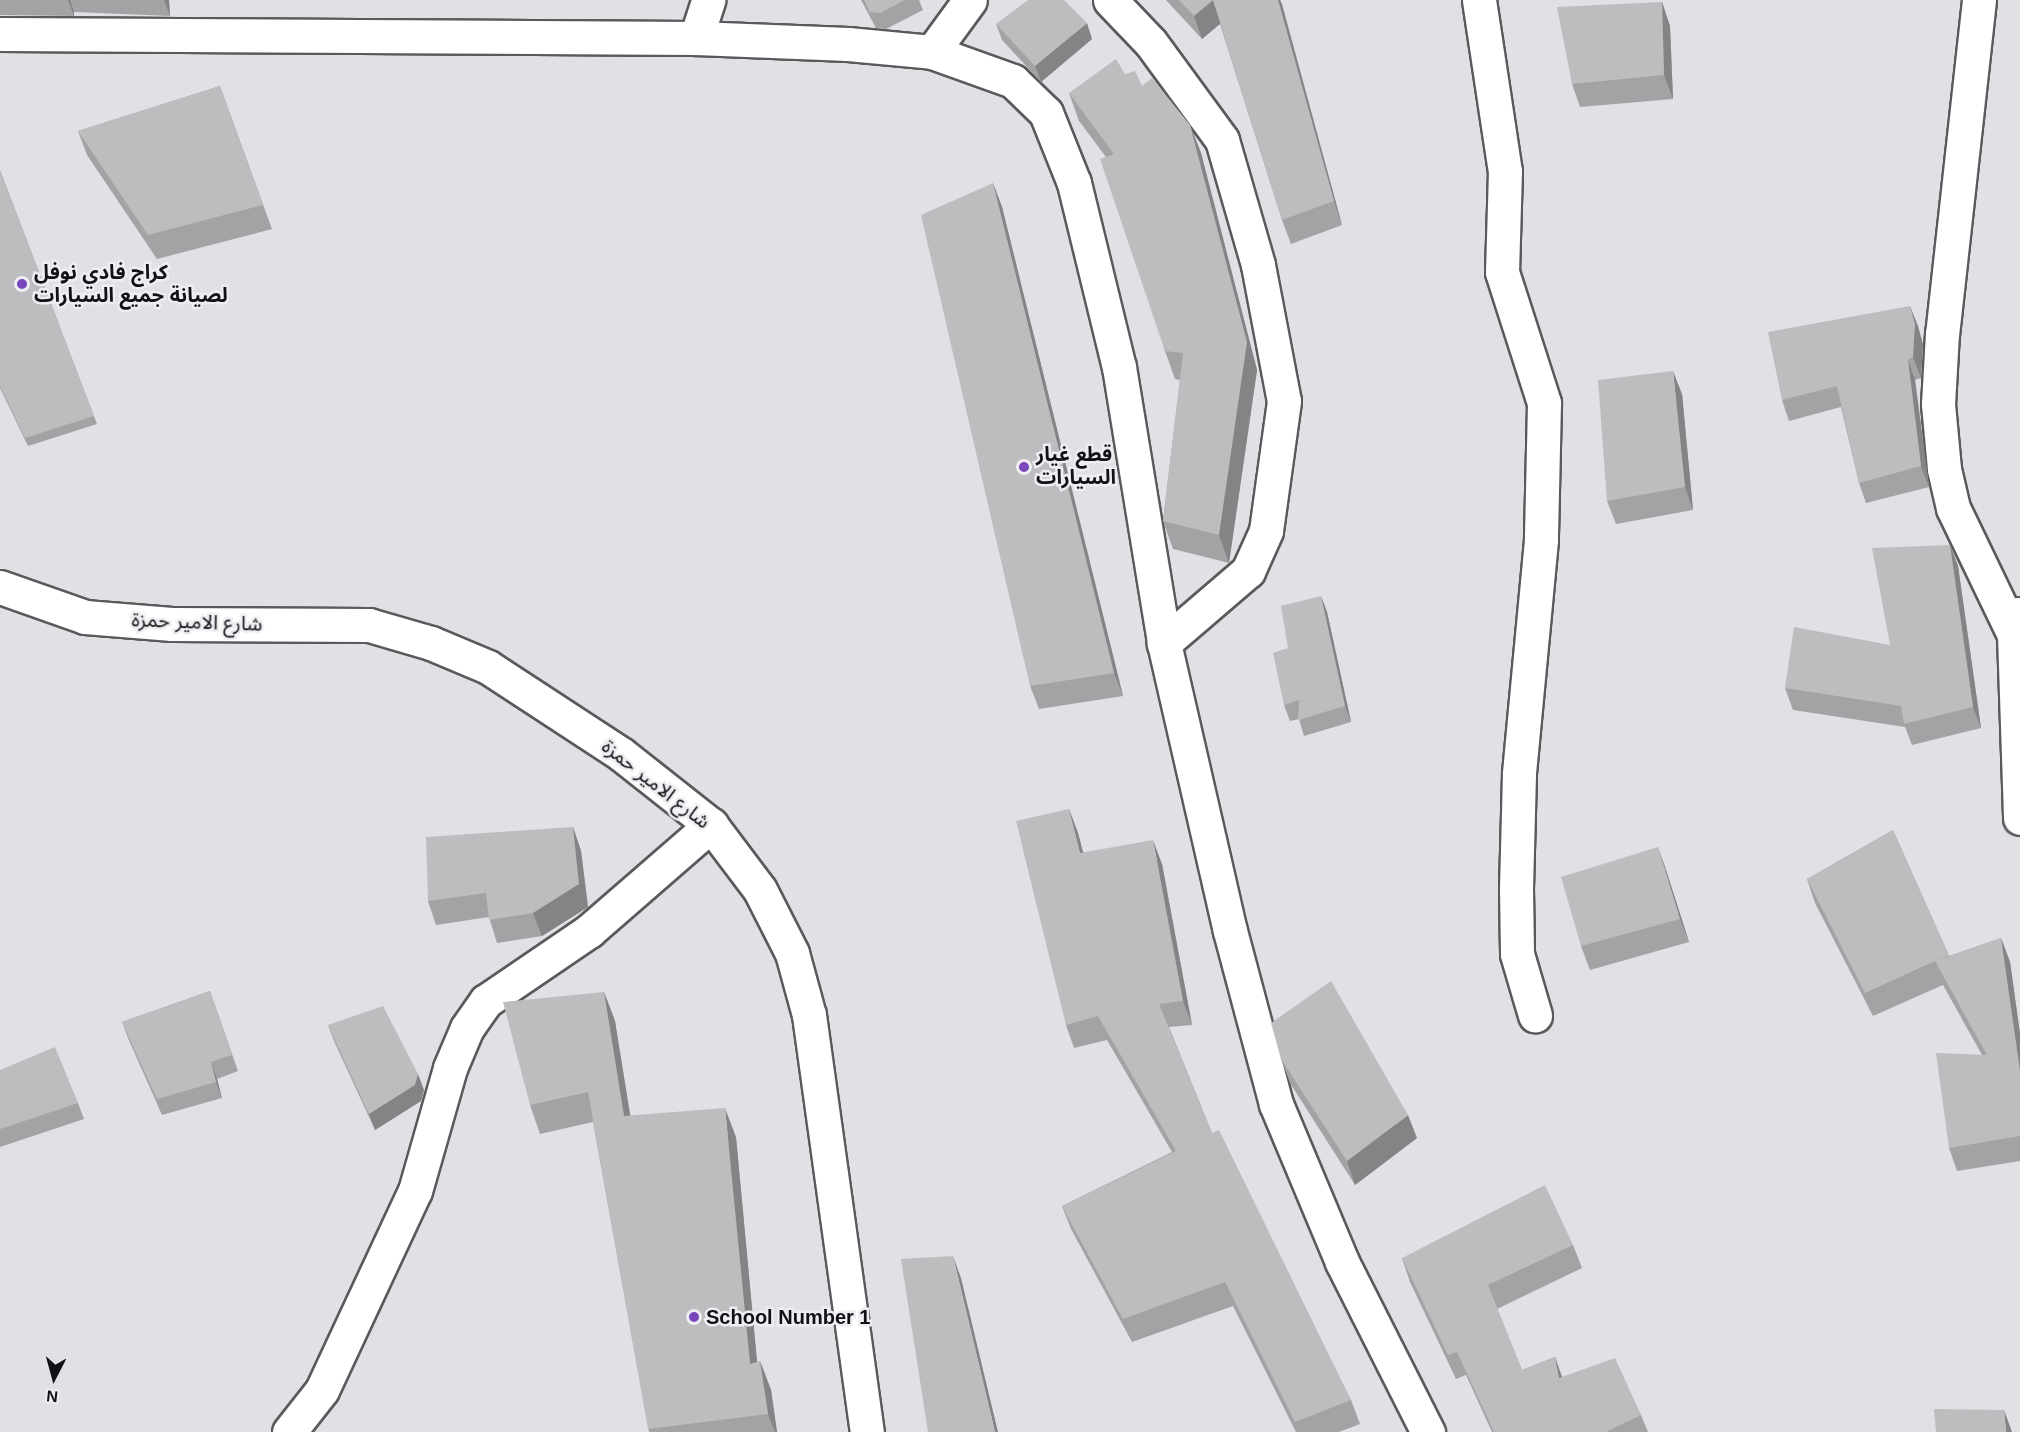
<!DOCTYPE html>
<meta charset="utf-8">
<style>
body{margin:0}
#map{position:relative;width:2020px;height:1432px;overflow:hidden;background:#e1e0e4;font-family:Arial,"Noto Sans Arabic",sans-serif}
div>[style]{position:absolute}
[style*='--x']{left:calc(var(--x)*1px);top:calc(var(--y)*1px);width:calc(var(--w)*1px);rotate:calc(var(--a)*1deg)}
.roads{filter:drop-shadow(2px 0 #5a595c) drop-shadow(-2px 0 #5a595c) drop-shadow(0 2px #5a595c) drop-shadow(0 -2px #5a595c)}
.minor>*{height:33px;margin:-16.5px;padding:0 16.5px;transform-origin:16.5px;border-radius:16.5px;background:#fff}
.secondary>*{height:33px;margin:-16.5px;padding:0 16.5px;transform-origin:16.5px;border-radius:16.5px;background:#fff}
.wall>*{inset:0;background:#a3a2a4}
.shaded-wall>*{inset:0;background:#848486}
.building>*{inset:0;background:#bdbcbf}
.dots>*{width:16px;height:16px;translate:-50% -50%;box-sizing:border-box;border:3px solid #eeedf1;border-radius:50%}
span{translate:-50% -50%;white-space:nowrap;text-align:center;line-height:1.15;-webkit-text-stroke:5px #eeedf1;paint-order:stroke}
.poi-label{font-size:20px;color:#121113;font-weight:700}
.left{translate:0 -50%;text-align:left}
.street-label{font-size:20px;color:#121113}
.north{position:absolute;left:24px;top:1348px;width:60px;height:60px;-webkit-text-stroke:4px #eeedf1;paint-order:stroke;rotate:186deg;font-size:16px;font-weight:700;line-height:24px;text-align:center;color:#121113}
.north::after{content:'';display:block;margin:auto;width:21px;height:27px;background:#121113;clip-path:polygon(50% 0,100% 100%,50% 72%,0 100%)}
</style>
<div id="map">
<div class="roads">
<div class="minor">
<i style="--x:1110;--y:0;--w:59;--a:46.4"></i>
<i style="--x:1151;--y:43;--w:120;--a:53.8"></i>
<i style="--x:1222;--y:140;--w:130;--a:73.9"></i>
<i style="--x:1258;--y:265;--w:138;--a:79.2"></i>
<i style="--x:1284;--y:401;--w:131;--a:97.9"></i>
<i style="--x:1266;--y:531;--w:44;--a:114.2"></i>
<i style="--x:1248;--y:571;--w:111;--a:139.4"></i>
<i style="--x:1479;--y:0;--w:173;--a:81.4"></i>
<i style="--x:1505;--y:171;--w:101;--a:91.7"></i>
<i style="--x:1502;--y:272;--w:138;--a:72.2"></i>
<i style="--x:1544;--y:403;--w:137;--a:91.3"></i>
<i style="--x:1541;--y:540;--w:235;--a:95.4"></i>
<i style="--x:1519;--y:774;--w:115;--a:91.5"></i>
<i style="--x:1516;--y:889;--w:65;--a:89.1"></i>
<i style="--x:1517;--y:954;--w:64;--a:73.6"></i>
<i style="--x:1979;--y:0;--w:335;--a:96.3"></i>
<i style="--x:1942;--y:333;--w:71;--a:93.2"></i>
<i style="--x:1938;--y:404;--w:65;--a:84.7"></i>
<i style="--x:1944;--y:469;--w:40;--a:77"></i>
<i style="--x:1953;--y:508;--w:141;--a:64.3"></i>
<i style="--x:0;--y:34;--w:696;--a:0.33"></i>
<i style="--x:696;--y:38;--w:152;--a:2.3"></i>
<i style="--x:848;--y:44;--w:84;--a:5.4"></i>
<i style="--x:932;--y:52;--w:86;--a:19.7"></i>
<i style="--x:1013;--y:81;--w:46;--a:44.1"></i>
<i style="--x:1046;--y:113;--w:75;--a:68.2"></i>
<i style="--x:1074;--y:183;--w:189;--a:76.3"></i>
<i style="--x:1119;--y:367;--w:280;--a:80.7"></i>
<i style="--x:1164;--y:643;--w:295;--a:77.1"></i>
<i style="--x:1230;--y:931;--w:179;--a:75.1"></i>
<i style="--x:1276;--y:1104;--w:171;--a:67.3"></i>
<i style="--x:1342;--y:1262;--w:191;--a:63.2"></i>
<i style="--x:696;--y:38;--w:40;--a:-72"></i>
<i style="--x:932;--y:52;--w:64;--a:-53.8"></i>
<i style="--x:2018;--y:614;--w:21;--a:101"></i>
<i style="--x:2014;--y:635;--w:183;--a:88.1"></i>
<i style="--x:289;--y:1432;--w:53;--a:-51.8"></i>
<i style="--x:322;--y:1390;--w:220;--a:-65"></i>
<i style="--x:415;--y:1191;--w:128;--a:-74.1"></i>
<i style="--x:450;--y:1068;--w:43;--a:-67"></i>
<i style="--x:467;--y:1028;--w:33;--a:-55"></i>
<i style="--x:486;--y:1001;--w:125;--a:-34.2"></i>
<i style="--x:589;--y:931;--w:162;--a:-41"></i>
</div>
<div class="secondary">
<i style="--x:0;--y:587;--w:90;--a:19.4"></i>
<i style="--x:85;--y:617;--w:87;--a:4.6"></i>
<i style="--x:172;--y:624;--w:197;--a:0.3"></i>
<i style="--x:369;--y:625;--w:65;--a:16.2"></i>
<i style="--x:431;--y:643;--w:62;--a:22.8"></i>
<i style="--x:488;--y:667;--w:159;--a:33.2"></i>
<i style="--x:621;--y:754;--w:115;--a:38.3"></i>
<i style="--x:711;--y:825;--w:81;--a:53"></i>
<i style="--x:760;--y:890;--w:71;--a:63.1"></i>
<i style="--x:792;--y:953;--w:64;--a:74.7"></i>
<i style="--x:809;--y:1015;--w:421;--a:82.1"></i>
</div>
</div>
<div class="wall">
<i style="clip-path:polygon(0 0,169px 0,170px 16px,74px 12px,74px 16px,0 15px)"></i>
<i style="clip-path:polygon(861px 0,919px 0,923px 10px,886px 29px,876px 28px)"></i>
<i style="clip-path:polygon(1166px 0,1280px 0,1342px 225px,1291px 244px,1282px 220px,1220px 24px,1202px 39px)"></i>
<i style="clip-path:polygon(1662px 2px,1670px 26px,1673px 99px,1580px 107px,1572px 84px)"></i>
<i style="clip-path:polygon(996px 24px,1092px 39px,1041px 82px,1002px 40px)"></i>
<i style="clip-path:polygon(1125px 74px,1142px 86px,1190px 125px,1201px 153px,1257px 370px,1229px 563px,1173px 549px,1163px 521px,1180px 380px,1175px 379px,1165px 351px,1106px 157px,1079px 121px,1069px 93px)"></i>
<i style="clip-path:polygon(220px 86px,272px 229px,157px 259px,87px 155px,78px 131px)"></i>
<i style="clip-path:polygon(0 170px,97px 424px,28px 446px,0 388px)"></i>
<i style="clip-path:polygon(993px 183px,1002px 207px,1123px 696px,1039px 709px,1030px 686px)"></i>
<i style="clip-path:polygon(1918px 326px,1923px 345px,1921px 378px,1915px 380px,1929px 487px,1866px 503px,1859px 483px,1841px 407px,1789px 421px,1782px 400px)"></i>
<i style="clip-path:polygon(1682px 394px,1693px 510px,1616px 524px,1607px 501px)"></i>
<i style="clip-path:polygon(1950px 545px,1958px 566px,1981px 728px,1912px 745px,1905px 727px,1793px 710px,1785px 688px,1890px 645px)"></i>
<i style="clip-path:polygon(1321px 596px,1327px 612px,1351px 722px,1304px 736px,1299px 719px,1290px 721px,1284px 705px)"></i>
<i style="clip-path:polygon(1069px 809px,1078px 833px,1083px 852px,1162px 864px,1192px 1025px,1169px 1027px,1212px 1133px,1351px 1400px,1360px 1424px,1339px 1432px,1296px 1432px,1233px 1306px,1132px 1342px,1071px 1229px,1062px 1206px,1172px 1152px,1107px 1040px,1074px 1048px,1066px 1025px)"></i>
<i style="clip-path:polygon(573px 827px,581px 851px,588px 907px,542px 936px,497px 943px,489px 917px,436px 925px,428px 901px)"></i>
<i style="clip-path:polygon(1893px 830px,1949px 956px,2001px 938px,2010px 962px,2020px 1034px,2020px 1161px,1957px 1171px,1949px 1148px,1982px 1055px,1943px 985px,1873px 1016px,1815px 903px,1807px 879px)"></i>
<i style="clip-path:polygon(1658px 847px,1666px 870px,1689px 942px,1590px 970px,1581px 946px)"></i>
<i style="clip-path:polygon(210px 991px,238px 1071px,217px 1079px,222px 1098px,162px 1115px,128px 1038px,122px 1022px)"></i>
<i style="clip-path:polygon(604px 992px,615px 1021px,630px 1116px,736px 1137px,757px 1362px,760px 1361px,771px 1390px,777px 1432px,649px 1432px,593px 1122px,540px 1134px,530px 1105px)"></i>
<i style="clip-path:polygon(328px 1025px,424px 1090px,421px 1101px,375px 1130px,334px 1041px)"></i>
<i style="clip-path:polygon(1281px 1059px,1417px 1138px,1355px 1185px,1290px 1083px)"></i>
<i style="clip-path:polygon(0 1070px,78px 1103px,84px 1119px,0 1147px)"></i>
<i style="clip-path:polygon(1573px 1245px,1582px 1268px,1497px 1309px,1522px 1370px,1555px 1357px,1562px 1377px,1641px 1415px,1648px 1432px,1492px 1432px,1466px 1375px,1456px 1379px,1410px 1282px,1402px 1258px)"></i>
</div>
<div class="shaded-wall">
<i style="clip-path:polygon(68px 0,70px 0,74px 12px,74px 16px)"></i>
<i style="clip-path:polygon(164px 0,169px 0,170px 16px)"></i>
<i style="clip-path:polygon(1213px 0,1221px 23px,1202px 39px,1194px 16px)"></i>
<i style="clip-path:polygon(1278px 0,1280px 0,1282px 4px,1342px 225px,1334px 201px)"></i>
<i style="clip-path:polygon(1662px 2px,1670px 26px,1673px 99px,1664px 75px)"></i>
<i style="clip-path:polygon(1087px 23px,1092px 39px,1041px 82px,1035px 66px)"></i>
<i style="clip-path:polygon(1190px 125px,1201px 153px,1257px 370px,1229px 563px,1219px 535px)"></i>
<i style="clip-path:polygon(993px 183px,1002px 207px,1123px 696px,1114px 673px)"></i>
<i style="clip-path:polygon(1910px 306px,1918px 326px,1923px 345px,1921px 378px,1913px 357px)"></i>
<i style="clip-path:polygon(1908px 360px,1915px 380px,1929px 487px,1921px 466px)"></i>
<i style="clip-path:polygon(1673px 371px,1682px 394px,1693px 510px,1685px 487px)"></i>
<i style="clip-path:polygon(1950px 545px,1958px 566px,1981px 728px,1973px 707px)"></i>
<i style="clip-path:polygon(1321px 596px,1327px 612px,1351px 722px,1345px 706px)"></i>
<i style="clip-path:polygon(1069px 809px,1078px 833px,1089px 876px,1080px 853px)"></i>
<i style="clip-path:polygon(573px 827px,581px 851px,588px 907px,542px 936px,533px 913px)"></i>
<i style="clip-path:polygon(1153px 840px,1162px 864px,1192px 1025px,1183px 1001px)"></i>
<i style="clip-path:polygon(1658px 847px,1666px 870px,1689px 942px,1680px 919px)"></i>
<i style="clip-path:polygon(2001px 938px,2010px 962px,2020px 1034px,2020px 1071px)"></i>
<i style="clip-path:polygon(604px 992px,615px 1021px,635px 1145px,624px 1116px)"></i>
<i style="clip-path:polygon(211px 1062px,217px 1079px,222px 1098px,216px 1082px)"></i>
<i style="clip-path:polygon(418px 1074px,424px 1090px,421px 1101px,375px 1130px,369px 1114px)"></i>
<i style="clip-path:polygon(725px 1108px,736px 1137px,760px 1393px,750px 1364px)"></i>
<i style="clip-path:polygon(1408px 1115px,1417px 1138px,1355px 1185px,1347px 1161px)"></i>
<i style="clip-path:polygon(953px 1256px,961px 1278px,998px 1432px,995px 1432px)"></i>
<i style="clip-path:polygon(1555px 1357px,1563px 1380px,1559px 1378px)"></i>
<i style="clip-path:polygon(760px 1361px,771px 1390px,777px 1432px,775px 1432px,768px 1414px)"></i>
<i style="clip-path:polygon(2004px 1410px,2012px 1432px,2006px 1432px)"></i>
</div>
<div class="building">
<i style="clip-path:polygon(864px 0,905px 0,880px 13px,870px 12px)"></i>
<i style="clip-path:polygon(1028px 0,1064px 0,1087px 23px,1035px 66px,996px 24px)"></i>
<i style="clip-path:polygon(1179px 0,1213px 0,1194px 16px)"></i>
<i style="clip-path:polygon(1213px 0,1278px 0,1334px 201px,1282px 220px)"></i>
<i style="clip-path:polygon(1662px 2px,1664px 75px,1572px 84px,1557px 7px)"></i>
<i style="clip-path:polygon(1116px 59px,1125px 74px,1135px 71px,1142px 86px,1152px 78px,1190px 125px,1247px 342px,1219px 535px,1163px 521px,1183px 353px,1165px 351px,1100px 159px,1114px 154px,1069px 93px)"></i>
<i style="clip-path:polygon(220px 86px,263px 205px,148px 235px,78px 131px)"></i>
<i style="clip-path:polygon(0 171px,94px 416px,25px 438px,0 386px)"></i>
<i style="clip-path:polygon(993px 183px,1114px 673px,1030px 686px,921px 215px)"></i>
<i style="clip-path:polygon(1910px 306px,1915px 324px,1913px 357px,1908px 360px,1921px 466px,1859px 483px,1837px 386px,1782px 400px,1768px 332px)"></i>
<i style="clip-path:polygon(1673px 371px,1685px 487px,1607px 501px,1598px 380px)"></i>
<i style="clip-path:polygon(1950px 545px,1973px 707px,1904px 724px,1901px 706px,1785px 688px,1794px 627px,1890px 645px,1872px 548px)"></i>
<i style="clip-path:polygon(1321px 596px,1345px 706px,1298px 720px,1299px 700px,1284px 705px,1273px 653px,1288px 648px,1281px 606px)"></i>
<i style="clip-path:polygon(1069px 809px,1080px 853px,1153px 840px,1183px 1001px,1159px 1004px,1212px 1133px,1219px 1130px,1351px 1400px,1295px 1422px,1225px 1282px,1123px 1319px,1062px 1206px,1176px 1151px,1098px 1016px,1066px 1025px,1016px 821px)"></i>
<i style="clip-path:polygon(573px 827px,579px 884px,533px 913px,489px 920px,486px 893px,428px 901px,426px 837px)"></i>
<i style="clip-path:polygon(1893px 830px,1949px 955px,1938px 960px,2001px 938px,2020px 1071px,2020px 1136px,1949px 1148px,1936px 1053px,1987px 1055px,1935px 961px,1865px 993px,1807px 879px)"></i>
<i style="clip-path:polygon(1658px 847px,1680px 919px,1581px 946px,1561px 877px)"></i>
<i style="clip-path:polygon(1331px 981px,1408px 1115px,1347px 1161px,1281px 1059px,1271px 1023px)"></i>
<i style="clip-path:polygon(210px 991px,232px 1055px,211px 1062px,216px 1082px,157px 1099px,122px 1022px)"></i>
<i style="clip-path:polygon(604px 992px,624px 1116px,725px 1108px,750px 1364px,760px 1361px,768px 1414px,648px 1429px,588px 1092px,530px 1105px,503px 1002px)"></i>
<i style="clip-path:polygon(383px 1006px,418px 1074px,415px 1085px,369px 1114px,328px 1025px)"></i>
<i style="clip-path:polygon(55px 1047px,78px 1103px,0 1129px,0 1070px)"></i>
<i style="clip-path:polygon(1545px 1185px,1573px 1245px,1488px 1285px,1522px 1370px,1555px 1357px,1559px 1378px,1615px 1358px,1641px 1415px,1606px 1432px,1494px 1432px,1457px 1352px,1448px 1355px,1402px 1258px)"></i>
<i style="clip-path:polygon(953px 1256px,995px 1432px,928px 1432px,901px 1259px)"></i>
<i style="clip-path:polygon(1934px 1409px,2004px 1410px,2006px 1432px,1936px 1432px)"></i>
</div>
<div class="dots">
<i style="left:22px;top:284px;background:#7945bc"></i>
<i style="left:1024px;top:467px;background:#7945bc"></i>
<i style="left:694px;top:1317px;background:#7945bc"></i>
</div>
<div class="poi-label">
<span class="left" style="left:34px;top:284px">كراج فادي نوفل<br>لصيانة جميع السيارات</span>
<span class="left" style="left:1036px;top:466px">قطع غيار<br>السيارات</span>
<span class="left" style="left:706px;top:1317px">School Number 1</span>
</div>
<div class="street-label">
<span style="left:197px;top:622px;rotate:2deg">شارع الامير حمزة</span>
<span style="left:656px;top:784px;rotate:38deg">شارع الامير حمزة</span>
</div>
<div class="north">N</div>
</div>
